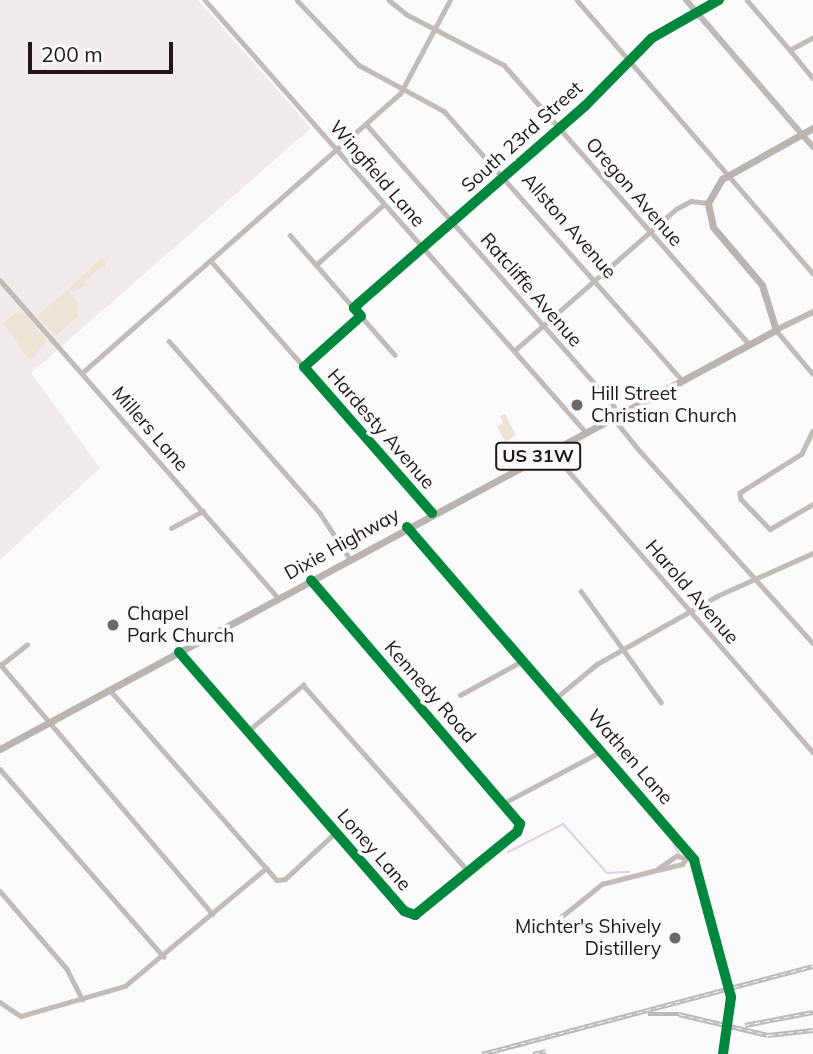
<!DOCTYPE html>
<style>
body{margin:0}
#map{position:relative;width:813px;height:1054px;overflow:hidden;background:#fbfbfb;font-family:Mulish,sans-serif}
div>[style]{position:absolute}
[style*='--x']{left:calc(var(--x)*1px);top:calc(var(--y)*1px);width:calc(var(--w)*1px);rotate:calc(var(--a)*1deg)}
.built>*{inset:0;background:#f1ebeb}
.green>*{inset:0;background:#efe3d5}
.stream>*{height:2px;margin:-1px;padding:0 1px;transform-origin:1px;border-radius:1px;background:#e8cbe5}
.street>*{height:4.5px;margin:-2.25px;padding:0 2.25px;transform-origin:2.25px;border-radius:2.25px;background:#c2bbb8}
.secondary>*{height:6px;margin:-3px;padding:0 3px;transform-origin:3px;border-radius:3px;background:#c0bab7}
.primary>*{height:7px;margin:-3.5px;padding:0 3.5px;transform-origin:3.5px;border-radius:3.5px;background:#bab3af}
.rail>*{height:4.5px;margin-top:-2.25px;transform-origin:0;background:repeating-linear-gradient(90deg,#fbfbfb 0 5px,#bcb9b8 0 10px);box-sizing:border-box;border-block:2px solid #bcb9b8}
.cycleway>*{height:10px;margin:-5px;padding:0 5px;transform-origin:5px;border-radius:5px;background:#00873e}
.dots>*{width:19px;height:19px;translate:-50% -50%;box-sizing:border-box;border:4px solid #fbfbfb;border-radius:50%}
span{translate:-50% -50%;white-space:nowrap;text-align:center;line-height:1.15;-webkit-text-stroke:7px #fbfbfb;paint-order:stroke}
.shield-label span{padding:2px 5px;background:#fbfbfb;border:2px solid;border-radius:5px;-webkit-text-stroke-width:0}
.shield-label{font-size:18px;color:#231616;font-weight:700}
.street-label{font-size:19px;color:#231616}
.poi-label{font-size:19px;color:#231616}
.left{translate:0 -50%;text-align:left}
.right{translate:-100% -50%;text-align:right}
.scale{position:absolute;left:28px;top:42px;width:145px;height:32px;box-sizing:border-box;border:4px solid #231616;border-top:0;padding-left:9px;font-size:21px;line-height:24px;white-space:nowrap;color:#231616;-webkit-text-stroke:5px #fbfbfb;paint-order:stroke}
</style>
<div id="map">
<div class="built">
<i style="clip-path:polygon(0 0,198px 0,311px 128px,31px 373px,100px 468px,0 560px)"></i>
</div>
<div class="green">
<i style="clip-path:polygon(101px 259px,106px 260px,105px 269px,101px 267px,84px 282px,86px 285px,72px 292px,69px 288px)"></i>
<i style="clip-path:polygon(67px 290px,76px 301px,78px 317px,55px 336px,37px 316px)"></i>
<i style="clip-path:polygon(15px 313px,25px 314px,47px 341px,30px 361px,3px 323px)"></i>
<i style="clip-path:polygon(505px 414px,516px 435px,505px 442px,497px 426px,503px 423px,500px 416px)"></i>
</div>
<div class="stream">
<i style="--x:669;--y:835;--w:22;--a:63"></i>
<i style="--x:508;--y:852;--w:62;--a:-27"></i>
<i style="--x:563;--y:824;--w:66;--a:48.1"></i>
<i style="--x:607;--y:873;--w:22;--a:-3"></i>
</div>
<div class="street">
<i style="--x:205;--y:0;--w:573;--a:48.61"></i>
<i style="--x:297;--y:0;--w:90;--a:46.4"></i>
<i style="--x:359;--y:65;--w:97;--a:28.4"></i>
<i style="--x:444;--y:111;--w:356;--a:48.5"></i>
<i style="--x:389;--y:0;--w:22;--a:39"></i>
<i style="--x:406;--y:14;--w:110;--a:27.5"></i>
<i style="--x:504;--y:65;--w:370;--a:48.7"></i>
<i style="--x:577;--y:0;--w:361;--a:49.2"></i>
<i style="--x:747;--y:0;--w:66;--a:49.3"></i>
<i style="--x:813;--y:38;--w:26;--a:152"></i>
<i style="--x:790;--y:50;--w:36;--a:51"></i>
<i style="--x:366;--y:124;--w:361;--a:48.6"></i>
<i style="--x:605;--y:395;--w:14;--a:51"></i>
<i style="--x:614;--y:406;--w:18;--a:77"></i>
<i style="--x:618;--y:424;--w:35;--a:51"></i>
<i style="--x:640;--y:451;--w:258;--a:48"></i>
<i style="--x:290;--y:235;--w:159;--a:48.8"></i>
<i style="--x:211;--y:261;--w:335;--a:48.7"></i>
<i style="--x:316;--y:265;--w:91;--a:-41.9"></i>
<i style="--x:0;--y:280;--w:422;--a:48.8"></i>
<i style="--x:354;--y:308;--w:307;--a:-41.2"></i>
<i style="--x:585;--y:106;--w:99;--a:-45"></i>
<i style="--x:655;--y:36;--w:73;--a:-29.4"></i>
<i style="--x:776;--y:330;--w:57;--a:49.9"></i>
<i style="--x:169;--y:341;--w:229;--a:48.7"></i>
<i style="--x:320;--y:513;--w:55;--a:56.9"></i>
<i style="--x:514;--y:351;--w:215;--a:-41.2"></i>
<i style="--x:676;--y:209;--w:17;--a:-28"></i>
<i style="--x:691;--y:201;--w:17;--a:7"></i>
<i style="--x:304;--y:367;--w:76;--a:-41.8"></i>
<i style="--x:82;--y:373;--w:423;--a:-41.3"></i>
<i style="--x:400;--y:94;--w:106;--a:-62"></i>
<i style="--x:813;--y:431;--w:25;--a:116"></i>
<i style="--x:802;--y:454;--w:73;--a:147.8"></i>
<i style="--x:740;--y:493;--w:6;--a:81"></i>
<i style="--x:741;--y:499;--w:42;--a:46"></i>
<i style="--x:770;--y:529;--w:50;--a:-30.2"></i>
<i style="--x:552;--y:452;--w:398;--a:49"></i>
<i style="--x:407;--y:527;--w:440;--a:49.2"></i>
<i style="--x:694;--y:860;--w:142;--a:74.9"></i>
<i style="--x:731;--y:997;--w:58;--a:98"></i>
<i style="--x:171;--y:528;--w:36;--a:-28"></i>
<i style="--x:581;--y:591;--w:137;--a:54.2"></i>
<i style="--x:179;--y:652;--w:343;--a:49"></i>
<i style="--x:404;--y:911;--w:12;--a:20"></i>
<i style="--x:415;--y:915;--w:132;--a:-39.1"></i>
<i style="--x:517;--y:832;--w:9;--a:-69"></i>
<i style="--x:520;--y:824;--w:321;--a:-130.7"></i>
<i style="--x:0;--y:664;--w:328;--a:49.6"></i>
<i style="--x:1;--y:665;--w:33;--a:-38"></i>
<i style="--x:109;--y:689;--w:254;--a:48.7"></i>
<i style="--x:277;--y:880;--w:8;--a:-7"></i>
<i style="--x:285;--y:879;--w:69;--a:-42.7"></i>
<i style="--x:460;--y:695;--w:71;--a:-28.7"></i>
<i style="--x:556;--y:698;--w:53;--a:-39.7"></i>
<i style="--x:597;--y:664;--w:138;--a:-29.5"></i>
<i style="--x:717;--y:596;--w:105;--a:-24.1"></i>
<i style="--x:248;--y:731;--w:72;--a:-39.9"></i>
<i style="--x:303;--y:685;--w:247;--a:48.4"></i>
<i style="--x:0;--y:769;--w:249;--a:48.9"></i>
<i style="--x:504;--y:803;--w:111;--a:-28"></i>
<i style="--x:683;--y:858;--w:6;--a:-162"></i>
<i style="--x:677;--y:856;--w:24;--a:145"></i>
<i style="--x:657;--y:870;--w:26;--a:-13"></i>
<i style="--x:682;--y:864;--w:13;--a:-51"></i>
<i style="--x:0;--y:891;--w:103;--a:49.3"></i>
<i style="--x:67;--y:969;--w:34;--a:63"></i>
<i style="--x:561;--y:917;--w:53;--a:-38.8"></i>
<i style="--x:602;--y:884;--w:57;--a:-14.3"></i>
<i style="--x:0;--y:1002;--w:25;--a:34"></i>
<i style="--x:21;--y:1016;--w:108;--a:-16.1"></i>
<i style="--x:125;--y:986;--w:184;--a:-39.9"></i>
</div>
<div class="secondary">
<i style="--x:686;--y:0;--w:194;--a:49.2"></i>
<i style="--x:776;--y:330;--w:41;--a:-25.9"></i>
</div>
<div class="primary">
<i style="--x:0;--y:749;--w:882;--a:-28.37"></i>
<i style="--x:776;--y:330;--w:47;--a:-107.3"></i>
<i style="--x:762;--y:285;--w:76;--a:-130.2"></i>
<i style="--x:713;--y:227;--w:25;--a:-102"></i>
<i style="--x:708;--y:203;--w:28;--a:-60"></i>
<i style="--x:722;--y:179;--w:104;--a:-29.3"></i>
</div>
<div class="rail">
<i style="--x:648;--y:1014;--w:31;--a:0"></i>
<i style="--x:679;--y:1014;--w:91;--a:13.3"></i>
<i style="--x:768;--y:1035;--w:45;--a:-6.3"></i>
<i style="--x:745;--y:1025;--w:69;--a:-10.8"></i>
<i style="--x:482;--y:1054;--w:342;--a:-14.9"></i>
<i style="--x:533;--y:1054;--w:13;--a:-13"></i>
</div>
<div class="cycleway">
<i style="--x:432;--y:513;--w:194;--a:-131.2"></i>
<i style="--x:304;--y:367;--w:76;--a:-41.8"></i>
<i style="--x:361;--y:316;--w:11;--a:-131"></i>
<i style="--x:354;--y:308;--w:6;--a:-45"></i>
<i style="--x:358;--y:304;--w:301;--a:-41.1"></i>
<i style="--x:585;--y:106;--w:95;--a:-45.4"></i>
<i style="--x:652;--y:38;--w:77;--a:-29.6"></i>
<i style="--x:407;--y:527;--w:440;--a:49.2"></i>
<i style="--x:694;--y:860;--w:142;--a:74.9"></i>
<i style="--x:731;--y:997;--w:58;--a:98"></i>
<i style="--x:179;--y:652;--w:343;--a:49"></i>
<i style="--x:404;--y:911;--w:12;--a:20"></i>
<i style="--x:415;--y:915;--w:132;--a:-39.1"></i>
<i style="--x:517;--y:832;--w:9;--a:-69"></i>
<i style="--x:520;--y:824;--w:321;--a:-130.6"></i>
</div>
<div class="dots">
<i style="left:577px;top:405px;background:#6f6666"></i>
<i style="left:113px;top:625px;background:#6f6666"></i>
<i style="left:675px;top:938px;background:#6f6666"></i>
</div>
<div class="shield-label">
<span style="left:538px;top:456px">US 31W</span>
</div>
<div class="street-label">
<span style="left:522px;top:137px;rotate:-42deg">South 23rd Street</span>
<span style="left:377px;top:174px;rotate:49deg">Wingfield Lane</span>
<span style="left:634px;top:192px;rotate:49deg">Oregon Avenue</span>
<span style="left:569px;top:226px;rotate:49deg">Allston Avenue</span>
<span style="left:531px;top:290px;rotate:49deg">Ratcliffe Avenue</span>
<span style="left:150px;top:429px;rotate:49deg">Millers Lane</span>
<span style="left:381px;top:429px;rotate:49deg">Hardesty Avenue</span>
<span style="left:342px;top:544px;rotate:-29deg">Dixie Highway</span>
<span style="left:692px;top:592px;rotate:49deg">Harold Avenue</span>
<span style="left:430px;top:692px;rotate:49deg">Kennedy Road</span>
<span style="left:630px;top:757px;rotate:49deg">Wathen Lane</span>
<span style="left:374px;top:850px;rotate:49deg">Loney Lane</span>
</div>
<div class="poi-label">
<span class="left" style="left:591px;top:405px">Hill Street<br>Christian Church</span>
<span class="left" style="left:127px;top:625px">Chapel<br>Park Church</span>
<span class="right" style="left:661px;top:938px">Michter's Shively<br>Distillery</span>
</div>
<div class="scale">200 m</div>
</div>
